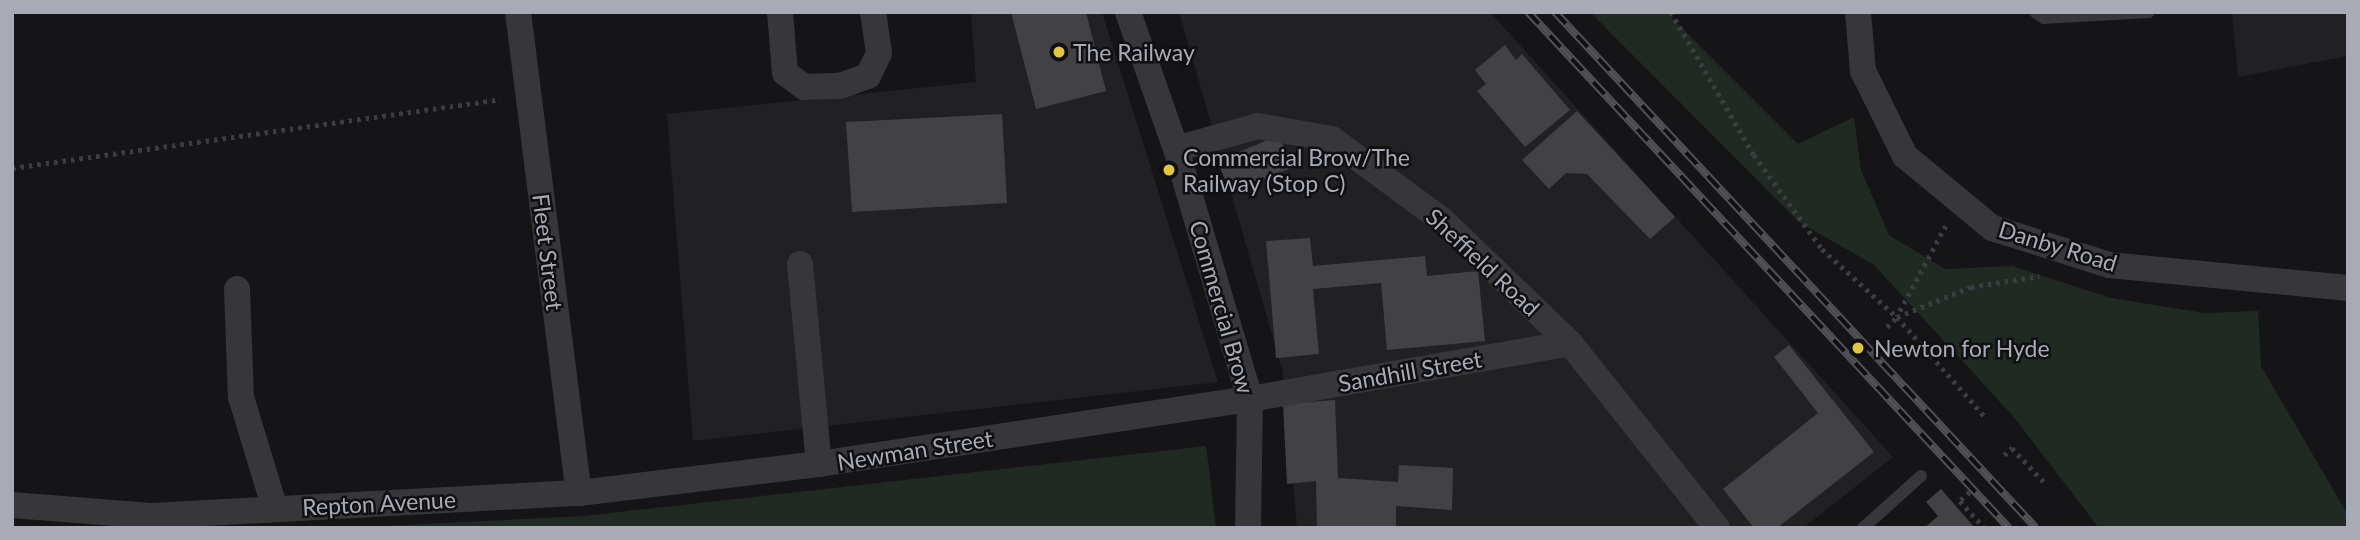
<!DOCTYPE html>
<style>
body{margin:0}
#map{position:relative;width:2360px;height:540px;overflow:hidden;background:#151517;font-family:Lato,sans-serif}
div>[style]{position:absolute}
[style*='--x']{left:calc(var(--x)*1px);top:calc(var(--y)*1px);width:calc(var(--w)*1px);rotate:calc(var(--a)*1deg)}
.built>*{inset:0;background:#212123}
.green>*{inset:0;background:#212923}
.building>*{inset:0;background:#424246}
.path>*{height:4.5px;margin-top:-2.25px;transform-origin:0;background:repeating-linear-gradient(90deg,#3c3d42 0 3.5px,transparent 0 8.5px)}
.service>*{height:12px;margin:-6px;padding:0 6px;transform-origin:6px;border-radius:6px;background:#36363b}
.minor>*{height:26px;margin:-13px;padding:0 13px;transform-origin:13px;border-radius:13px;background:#36363b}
.rail>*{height:8px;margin-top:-4px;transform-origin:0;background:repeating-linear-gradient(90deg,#101012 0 16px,#505056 0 32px);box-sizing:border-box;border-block:2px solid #505056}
.dots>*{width:19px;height:19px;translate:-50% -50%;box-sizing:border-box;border:4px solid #101012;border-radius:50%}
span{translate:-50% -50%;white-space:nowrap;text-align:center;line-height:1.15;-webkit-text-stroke:5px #101012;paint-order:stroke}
.poi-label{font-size:23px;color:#a8aab5}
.left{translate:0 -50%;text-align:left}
.street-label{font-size:23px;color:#a8aab5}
.frame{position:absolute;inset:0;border:14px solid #a8aab5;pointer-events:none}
</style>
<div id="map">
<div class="built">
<i style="clip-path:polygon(971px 12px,1102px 12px,1218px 382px,693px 441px,667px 114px,976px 82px)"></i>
<i style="clip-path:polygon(1179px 12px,1490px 12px,1893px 457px,1803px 528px,1297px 528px,1283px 373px)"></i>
<i style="clip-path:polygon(2232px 12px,2348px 12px,2348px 56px,2238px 77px)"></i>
</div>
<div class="green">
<i style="clip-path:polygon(1590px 12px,1666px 12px,1798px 144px,1854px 117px,1861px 170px,1889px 235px,1945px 269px,2012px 266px,2111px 298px,2205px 313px,2258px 311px,2261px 366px,2348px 515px,2348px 528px,2099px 528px,2013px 416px,1874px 265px,1799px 222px)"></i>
<i style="clip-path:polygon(1206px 446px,1216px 528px,343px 528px,584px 516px)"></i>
</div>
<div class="building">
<i style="clip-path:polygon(1011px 12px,1086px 12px,1106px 91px,1036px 109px)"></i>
<i style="clip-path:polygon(1505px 45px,1516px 60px,1522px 54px,1570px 110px,1525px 147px,1477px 91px,1486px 84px,1475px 70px)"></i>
<i style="clip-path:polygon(1577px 111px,1675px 217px,1650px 239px,1587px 174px,1566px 173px,1549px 189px,1522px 160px)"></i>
<i style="clip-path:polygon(1002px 114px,1007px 203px,852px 212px,846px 122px)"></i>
<i style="clip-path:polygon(1275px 137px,1281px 141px,1293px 167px,1231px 193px,1217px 161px)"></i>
<i style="clip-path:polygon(1310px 238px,1313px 266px,1425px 256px,1427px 276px,1478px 271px,1485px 341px,1387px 350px,1381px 283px,1313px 289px,1319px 354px,1276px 358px,1266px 241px)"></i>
<i style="clip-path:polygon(1789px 345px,1874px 452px,1777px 528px,1754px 528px,1723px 489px,1818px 413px,1774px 357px)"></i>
<i style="clip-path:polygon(1335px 400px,1338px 478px,1398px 482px,1399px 465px,1453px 468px,1452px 510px,1396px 506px,1396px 528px,1317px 528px,1316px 481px,1287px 484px,1283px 404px)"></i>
<i style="clip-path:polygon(1941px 489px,1975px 528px,1924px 528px,1938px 516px,1926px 502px)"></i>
</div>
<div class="path">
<i style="--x:1671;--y:12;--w:165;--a:59.9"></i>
<i style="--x:1754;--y:155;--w:116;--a:54.1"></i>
<i style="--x:1822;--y:249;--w:101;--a:42.2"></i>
<i style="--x:1897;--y:317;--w:80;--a:-22.1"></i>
<i style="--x:1971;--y:287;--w:69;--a:-9.2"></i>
<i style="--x:12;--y:168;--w:493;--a:-8"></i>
<i style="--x:1946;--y:226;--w:103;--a:118.3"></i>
<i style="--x:1897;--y:317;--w:135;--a:48.6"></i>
<i style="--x:1887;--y:327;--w:14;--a:-45"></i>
<i style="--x:2004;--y:455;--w:11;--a:-41"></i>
<i style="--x:2012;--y:448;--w:47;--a:46.7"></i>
<i style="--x:1970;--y:492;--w:13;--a:138"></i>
<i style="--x:1960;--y:501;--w:36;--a:48"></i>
</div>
<div class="service">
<i style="--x:2035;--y:12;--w:11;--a:34"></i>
<i style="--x:2044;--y:18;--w:105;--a:-3.3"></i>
<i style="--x:1863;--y:528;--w:78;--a:-41.9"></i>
</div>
<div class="minor">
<i style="--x:518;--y:12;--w:485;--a:82.8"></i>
<i style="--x:780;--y:12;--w:61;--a:85.3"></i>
<i style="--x:785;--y:73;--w:24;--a:36"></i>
<i style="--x:804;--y:87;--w:36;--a:-2"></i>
<i style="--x:840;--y:86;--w:30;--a:-20"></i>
<i style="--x:868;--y:76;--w:25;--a:-64"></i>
<i style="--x:879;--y:53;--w:41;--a:-98.3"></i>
<i style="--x:1128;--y:12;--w:145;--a:70.7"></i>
<i style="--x:1176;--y:149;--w:261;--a:73.5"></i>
<i style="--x:1250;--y:399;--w:129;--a:90.9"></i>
<i style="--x:1858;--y:12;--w:59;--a:85.2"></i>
<i style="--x:1863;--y:71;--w:95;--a:63.7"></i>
<i style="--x:1905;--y:156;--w:113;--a:39.6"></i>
<i style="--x:1992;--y:228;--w:123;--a:17.5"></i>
<i style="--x:2109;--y:265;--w:240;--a:5.5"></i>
<i style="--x:1176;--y:149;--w:85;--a:-15.7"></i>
<i style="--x:1258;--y:126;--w:75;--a:10"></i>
<i style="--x:1332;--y:139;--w:137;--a:36.4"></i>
<i style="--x:1442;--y:220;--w:178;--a:43.9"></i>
<i style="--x:1570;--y:343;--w:236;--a:51.5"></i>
<i style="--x:800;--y:264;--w:201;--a:84.6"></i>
<i style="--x:237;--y:289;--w:108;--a:87.9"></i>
<i style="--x:241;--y:397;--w:117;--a:73.1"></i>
<i style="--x:12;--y:505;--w:139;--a:4.5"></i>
<i style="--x:151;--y:516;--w:429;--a:-3.1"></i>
<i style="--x:579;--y:493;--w:242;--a:-6.9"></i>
<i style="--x:819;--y:464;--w:436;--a:-8.6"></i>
<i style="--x:1250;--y:399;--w:325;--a:-9.9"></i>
</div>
<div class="rail">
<i style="--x:1528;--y:12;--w:705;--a:47.01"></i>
<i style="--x:1555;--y:12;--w:705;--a:47.01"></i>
</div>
<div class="dots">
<i style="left:1059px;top:52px;background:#e0c543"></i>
<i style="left:1169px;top:170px;background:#e0c543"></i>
<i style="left:1858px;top:348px;background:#e0c543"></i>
</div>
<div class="poi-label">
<span class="left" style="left:1073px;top:52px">The Railway</span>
<span class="left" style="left:1183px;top:170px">Commercial Brow/The<br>Railway (Stop C)</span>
<span class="left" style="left:1874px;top:348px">Newton for Hyde</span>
</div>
<div class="street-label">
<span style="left:2058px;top:246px;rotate:17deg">Danby Road</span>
<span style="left:548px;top:252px;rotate:83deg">Fleet Street</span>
<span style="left:1483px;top:262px;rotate:43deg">Sheffield Road</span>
<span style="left:1222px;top:307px;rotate:74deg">Commercial Brow</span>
<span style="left:1410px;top:371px;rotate:-10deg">Sandhill Street</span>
<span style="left:915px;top:450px;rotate:-9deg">Newman Street</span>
<span style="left:379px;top:503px;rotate:-3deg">Repton Avenue</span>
</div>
<div class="frame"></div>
</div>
